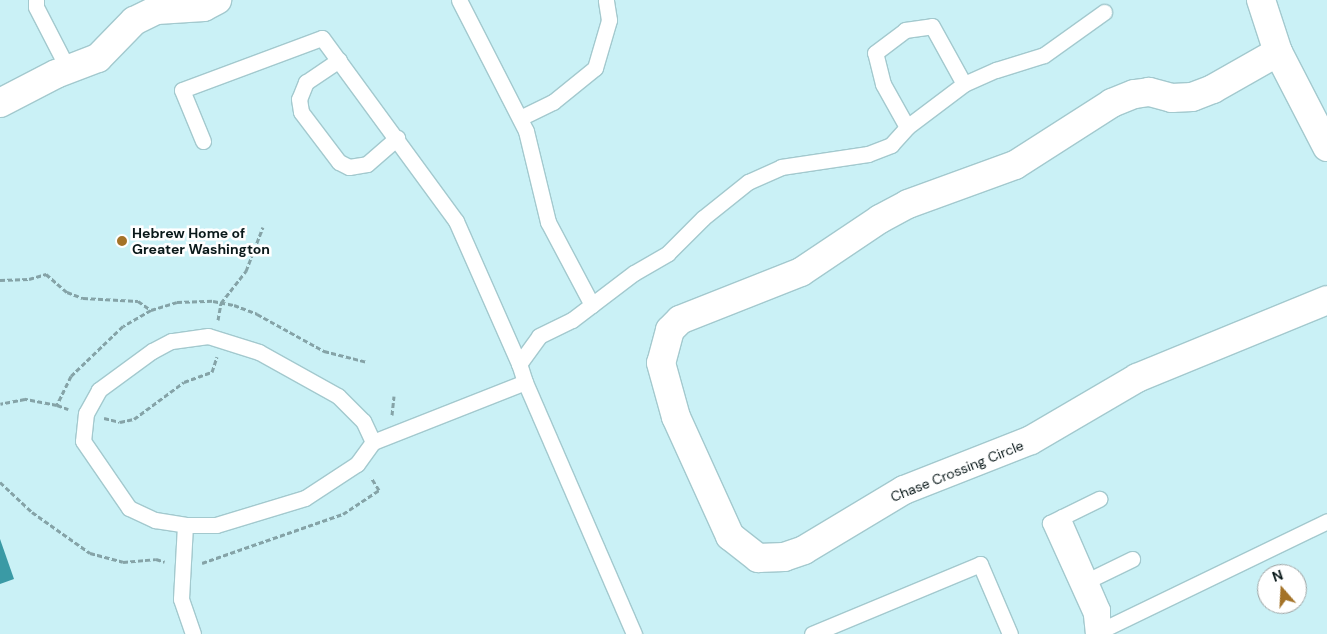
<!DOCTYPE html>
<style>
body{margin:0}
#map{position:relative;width:1327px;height:634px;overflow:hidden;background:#caf1f6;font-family:"DM Sans",sans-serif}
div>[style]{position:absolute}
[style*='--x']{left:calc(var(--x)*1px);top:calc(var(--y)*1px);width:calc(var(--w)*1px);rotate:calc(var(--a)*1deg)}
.water>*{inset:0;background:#3a9aa5}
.path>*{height:3px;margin-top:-1.5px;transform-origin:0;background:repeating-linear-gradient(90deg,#85a3a7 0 5px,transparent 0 7.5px)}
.roads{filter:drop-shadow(1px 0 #a3c9ce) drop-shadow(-1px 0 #a3c9ce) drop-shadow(0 1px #a3c9ce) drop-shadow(0 -1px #a3c9ce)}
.service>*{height:15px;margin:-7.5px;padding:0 7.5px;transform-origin:7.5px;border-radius:7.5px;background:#fff}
.minor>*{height:28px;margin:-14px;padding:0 14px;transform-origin:14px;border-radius:14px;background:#fff}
.dots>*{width:14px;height:14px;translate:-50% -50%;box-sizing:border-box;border:2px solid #fff;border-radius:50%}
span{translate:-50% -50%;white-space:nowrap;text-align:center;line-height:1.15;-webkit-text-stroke:5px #fff;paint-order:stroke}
.poi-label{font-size:14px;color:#0a191a;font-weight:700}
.left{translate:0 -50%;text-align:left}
.street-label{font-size:14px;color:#0a191a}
.north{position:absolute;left:1257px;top:564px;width:50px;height:50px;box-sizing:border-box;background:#fff;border:1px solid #9da3a3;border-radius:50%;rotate:341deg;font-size:14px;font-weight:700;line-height:20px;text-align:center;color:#0a191a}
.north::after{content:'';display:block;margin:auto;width:18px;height:22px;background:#a47328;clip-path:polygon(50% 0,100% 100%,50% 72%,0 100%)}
</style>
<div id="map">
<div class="water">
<i style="clip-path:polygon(0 539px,14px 579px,0 584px)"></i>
</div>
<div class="path">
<i style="--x:0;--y:280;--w:29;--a:-2"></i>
<i style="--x:29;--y:279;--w:18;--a:-16"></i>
<i style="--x:46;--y:274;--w:28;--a:41"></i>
<i style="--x:67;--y:292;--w:17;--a:21"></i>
<i style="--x:83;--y:298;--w:55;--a:3.1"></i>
<i style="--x:138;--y:301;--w:16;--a:35"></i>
<i style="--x:151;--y:310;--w:32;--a:150"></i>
<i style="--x:123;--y:326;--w:72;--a:136.1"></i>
<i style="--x:71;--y:376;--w:32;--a:116"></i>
<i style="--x:57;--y:405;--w:33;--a:-169"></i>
<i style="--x:25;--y:399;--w:25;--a:169"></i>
<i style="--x:151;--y:310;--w:27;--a:-17"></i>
<i style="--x:177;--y:302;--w:36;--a:-2"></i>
<i style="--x:213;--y:301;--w:21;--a:11"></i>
<i style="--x:234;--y:305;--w:25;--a:21"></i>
<i style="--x:257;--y:314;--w:77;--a:28.9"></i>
<i style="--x:324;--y:351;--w:44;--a:14.3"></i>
<i style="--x:218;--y:320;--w:17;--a:-80"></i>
<i style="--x:221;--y:303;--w:41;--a:-52"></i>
<i style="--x:246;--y:271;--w:47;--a:-68.9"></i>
<i style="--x:57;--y:405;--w:12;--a:20"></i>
<i style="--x:392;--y:415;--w:19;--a:-84"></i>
<i style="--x:104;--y:418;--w:16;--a:14"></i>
<i style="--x:120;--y:422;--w:14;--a:-12"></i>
<i style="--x:134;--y:419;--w:62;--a:-36.5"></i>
<i style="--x:184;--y:382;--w:30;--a:-20"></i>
<i style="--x:212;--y:372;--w:16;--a:-72"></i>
<i style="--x:0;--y:482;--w:44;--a:43.2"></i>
<i style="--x:32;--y:512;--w:71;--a:35.3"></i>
<i style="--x:90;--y:553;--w:34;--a:15"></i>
<i style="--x:123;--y:562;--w:33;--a:-5"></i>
<i style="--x:156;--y:559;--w:9;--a:18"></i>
<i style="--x:202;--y:563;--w:149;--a:-19.2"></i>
<i style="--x:343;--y:514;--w:43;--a:-33.7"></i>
<i style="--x:379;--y:490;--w:15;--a:-122"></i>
</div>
<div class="roads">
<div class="service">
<i style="--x:36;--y:0;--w:7;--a:90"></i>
<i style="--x:36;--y:7;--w:70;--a:62.7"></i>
<i style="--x:459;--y:0;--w:147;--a:62.9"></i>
<i style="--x:526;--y:131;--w:94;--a:76.4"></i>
<i style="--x:548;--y:222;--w:94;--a:62.1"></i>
<i style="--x:339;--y:60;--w:40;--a:146"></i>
<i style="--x:306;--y:82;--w:18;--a:112"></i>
<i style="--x:299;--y:99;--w:13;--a:81"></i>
<i style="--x:301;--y:112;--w:63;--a:52.8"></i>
<i style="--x:339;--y:162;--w:11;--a:27"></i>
<i style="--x:349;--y:167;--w:18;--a:-9"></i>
<i style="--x:367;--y:164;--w:40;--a:-41"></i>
<i style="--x:520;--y:118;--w:37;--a:-26"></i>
<i style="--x:553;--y:102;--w:54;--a:-39"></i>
<i style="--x:595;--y:68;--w:50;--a:-73.7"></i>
<i style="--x:609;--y:20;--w:20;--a:-99"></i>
<i style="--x:907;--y:127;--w:49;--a:-119.2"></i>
<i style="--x:883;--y:84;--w:32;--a:-104"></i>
<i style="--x:875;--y:53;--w:38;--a:-37"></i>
<i style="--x:905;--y:30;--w:27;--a:-8"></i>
<i style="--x:932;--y:26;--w:66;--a:61.1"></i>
<i style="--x:203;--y:141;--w:55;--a:-112.4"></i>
<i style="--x:182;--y:90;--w:149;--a:-20.4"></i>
<i style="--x:322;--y:38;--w:227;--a:53.8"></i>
<i style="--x:456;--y:221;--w:156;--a:66.2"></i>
<i style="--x:525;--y:382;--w:19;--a:-108"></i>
<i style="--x:519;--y:364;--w:34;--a:-54"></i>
<i style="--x:539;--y:336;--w:37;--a:-26"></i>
<i style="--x:572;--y:320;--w:78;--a:-37.2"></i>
<i style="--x:634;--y:273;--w:39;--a:-30"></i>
<i style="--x:668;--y:253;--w:49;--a:-45"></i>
<i style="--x:703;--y:218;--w:58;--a:-38.7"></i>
<i style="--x:748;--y:182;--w:36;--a:-24"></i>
<i style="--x:781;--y:167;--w:88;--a:-8.5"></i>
<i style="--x:868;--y:154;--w:25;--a:-21"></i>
<i style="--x:891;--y:145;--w:24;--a:-48"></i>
<i style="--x:907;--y:127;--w:71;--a:-37"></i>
<i style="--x:964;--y:84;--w:35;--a:-24"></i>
<i style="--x:996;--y:70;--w:50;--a:-17.4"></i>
<i style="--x:1044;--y:55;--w:74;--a:-35.6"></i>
<i style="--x:373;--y:442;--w:23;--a:-115"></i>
<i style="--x:363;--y:421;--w:35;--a:-135"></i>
<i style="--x:338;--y:396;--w:90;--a:-150.9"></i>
<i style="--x:259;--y:352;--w:53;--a:-162.6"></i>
<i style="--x:208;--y:336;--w:37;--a:172"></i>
<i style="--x:171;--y:341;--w:21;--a:152"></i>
<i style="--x:152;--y:351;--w:66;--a:143.7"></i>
<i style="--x:99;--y:390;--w:26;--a:119"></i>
<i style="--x:86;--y:413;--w:28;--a:96"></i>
<i style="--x:83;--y:441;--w:81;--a:55.5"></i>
<i style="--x:129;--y:508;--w:29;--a:25"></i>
<i style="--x:155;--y:520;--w:30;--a:9"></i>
<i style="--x:185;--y:525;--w:31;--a:0"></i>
<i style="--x:216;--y:525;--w:93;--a:-16.9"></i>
<i style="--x:305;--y:498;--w:62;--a:-33.2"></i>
<i style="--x:357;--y:464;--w:27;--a:-54"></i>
<i style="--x:373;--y:442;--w:163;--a:-21.5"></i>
<i style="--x:525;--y:382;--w:275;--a:66.6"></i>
<i style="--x:1062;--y:517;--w:100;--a:66.5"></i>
<i style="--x:1102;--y:609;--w:21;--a:90"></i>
<i style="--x:185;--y:525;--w:74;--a:93.1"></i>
<i style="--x:181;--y:599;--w:37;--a:71"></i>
<i style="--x:1089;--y:580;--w:48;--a:-26"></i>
<i style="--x:812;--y:634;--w:182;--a:-22.6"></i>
<i style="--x:980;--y:564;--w:76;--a:66.8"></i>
<i style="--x:1093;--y:634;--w:20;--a:-96"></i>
<i style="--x:1091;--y:614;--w:100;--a:-114.3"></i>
<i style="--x:1050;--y:523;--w:55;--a:-26.1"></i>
<i style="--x:1103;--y:634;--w:4;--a:-104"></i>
<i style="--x:1102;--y:630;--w:250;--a:-25.8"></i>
</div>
<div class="minor">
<i style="--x:1261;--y:0;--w:55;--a:71.9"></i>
<i style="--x:1278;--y:52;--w:107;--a:62.7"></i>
<i style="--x:1278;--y:52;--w:75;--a:150.4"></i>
<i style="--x:1213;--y:89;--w:22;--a:159"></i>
<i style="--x:1192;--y:97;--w:20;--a:177"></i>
<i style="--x:1172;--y:98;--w:24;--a:-165"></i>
<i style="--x:1149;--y:92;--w:15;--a:172"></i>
<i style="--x:1134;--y:94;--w:24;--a:158"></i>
<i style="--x:1112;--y:103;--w:115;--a:147.4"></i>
<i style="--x:1015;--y:165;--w:114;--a:160"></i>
<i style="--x:908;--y:204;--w:32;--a:152"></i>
<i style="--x:880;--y:219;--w:95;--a:146.1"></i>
<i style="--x:801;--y:272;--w:130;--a:158.4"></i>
<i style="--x:680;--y:320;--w:14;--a:135"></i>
<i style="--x:670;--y:330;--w:34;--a:105"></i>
<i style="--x:661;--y:363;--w:56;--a:74.5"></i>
<i style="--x:676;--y:417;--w:131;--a:65.6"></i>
<i style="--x:730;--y:536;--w:36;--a:38"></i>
<i style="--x:758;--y:558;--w:26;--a:-2"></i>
<i style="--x:784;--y:557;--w:21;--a:-19"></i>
<i style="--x:804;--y:550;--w:117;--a:-31"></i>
<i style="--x:904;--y:490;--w:136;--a:-21.5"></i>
<i style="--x:1031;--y:440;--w:123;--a:-30.3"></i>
<i style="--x:1137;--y:378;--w:205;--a:-22.3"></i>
<i style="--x:0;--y:103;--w:63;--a:-27.4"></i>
<i style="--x:56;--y:74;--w:45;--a:-20.9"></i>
<i style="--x:98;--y:58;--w:52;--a:-45.8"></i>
<i style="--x:134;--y:21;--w:25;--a:-26"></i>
<i style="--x:157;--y:10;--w:47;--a:-3.7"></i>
<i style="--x:204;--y:7;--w:15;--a:-28"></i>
</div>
</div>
<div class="dots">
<i style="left:122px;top:241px;background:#a47328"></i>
</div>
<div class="poi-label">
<span class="left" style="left:132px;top:241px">Hebrew Home of<br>Greater Washington</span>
</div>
<div class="street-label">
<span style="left:957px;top:471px;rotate:-22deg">Chase Crossing Circle</span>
</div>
<div class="north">N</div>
</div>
